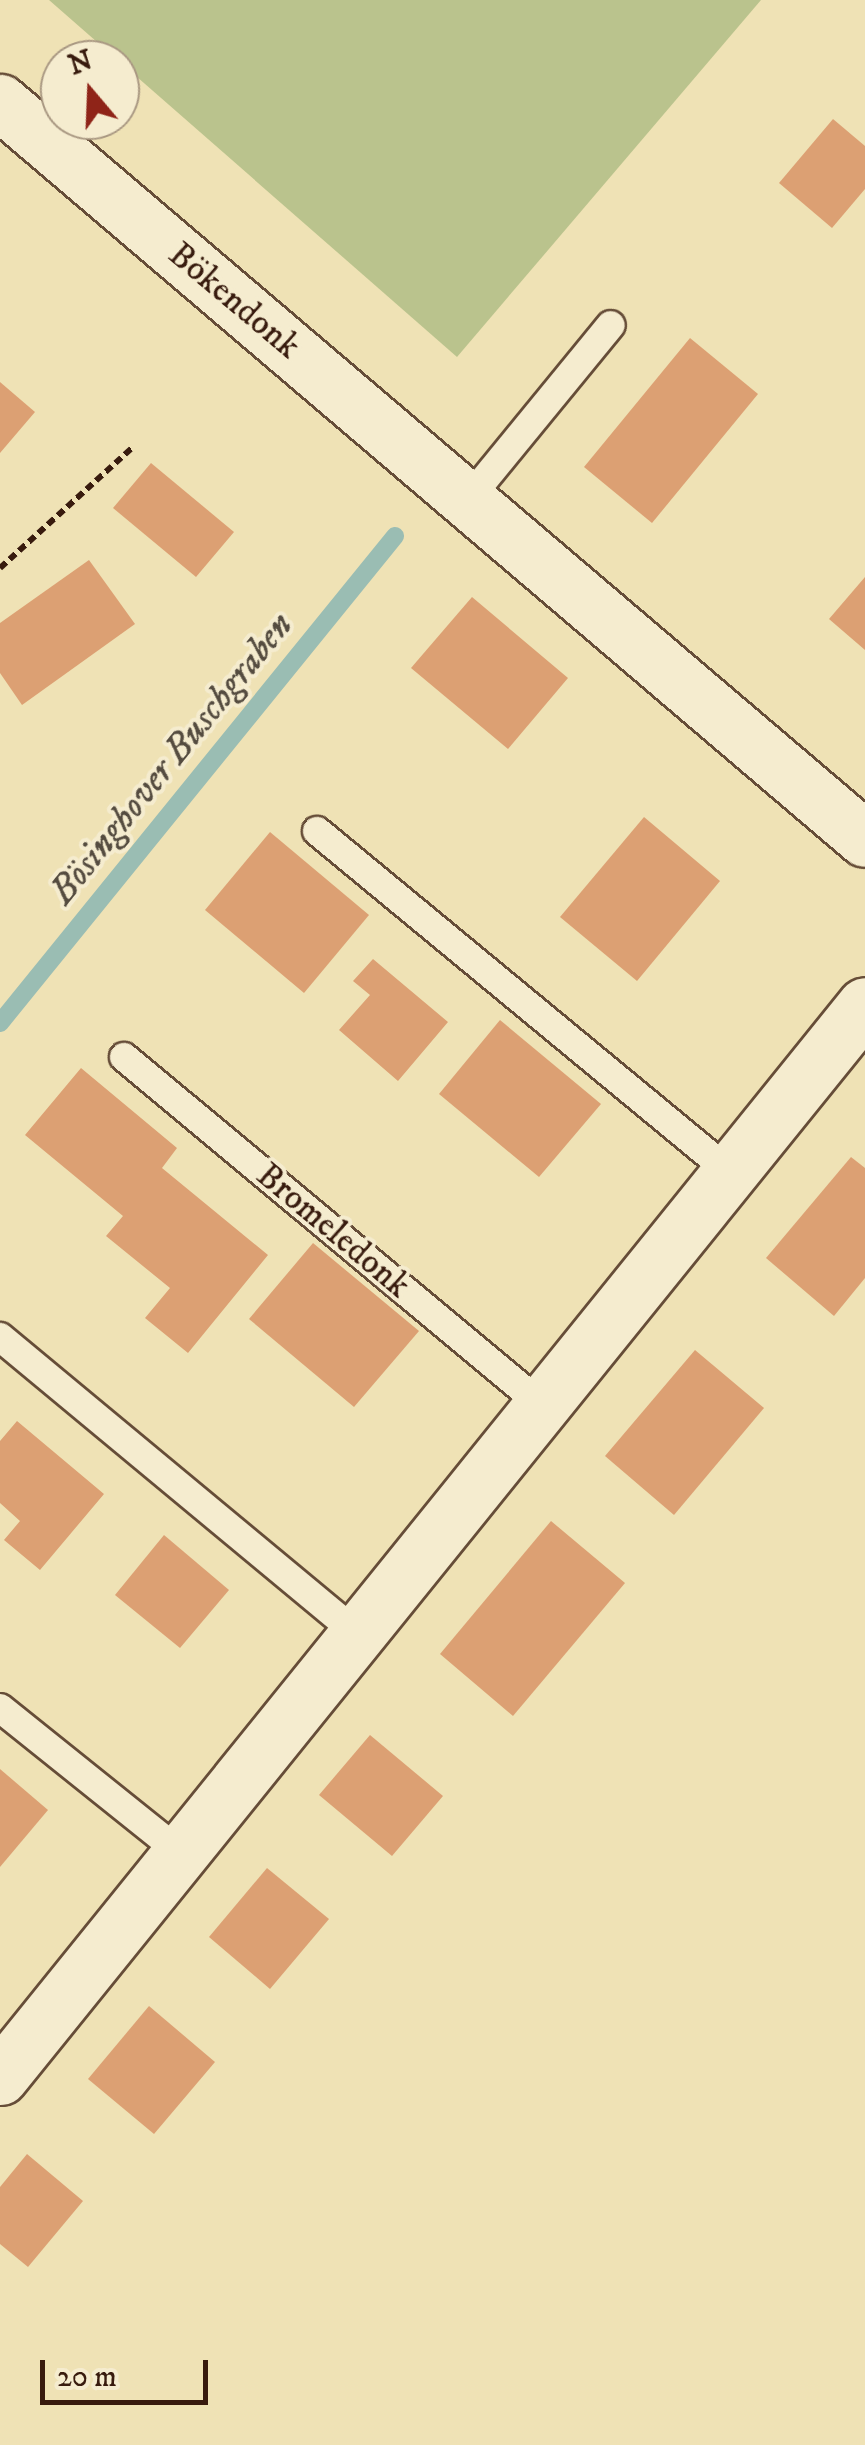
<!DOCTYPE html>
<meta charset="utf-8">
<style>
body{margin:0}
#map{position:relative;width:865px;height:2445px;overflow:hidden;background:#efe2b5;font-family:"IM FELL DW Pica",serif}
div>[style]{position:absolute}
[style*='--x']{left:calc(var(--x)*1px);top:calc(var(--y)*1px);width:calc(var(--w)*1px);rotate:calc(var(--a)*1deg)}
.green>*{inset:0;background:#bac38d}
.stream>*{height:18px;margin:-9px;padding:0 9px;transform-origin:9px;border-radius:9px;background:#9abdb3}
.building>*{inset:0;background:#dca073}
.path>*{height:6px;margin-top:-3px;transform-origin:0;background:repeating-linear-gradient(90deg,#381b0e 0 8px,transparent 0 13px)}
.roads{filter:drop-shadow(2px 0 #664d38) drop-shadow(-2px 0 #664d38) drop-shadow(0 2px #664d38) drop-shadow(0 -2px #664d38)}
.service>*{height:28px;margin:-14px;padding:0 14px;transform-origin:14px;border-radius:14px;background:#f5eccf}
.minor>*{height:55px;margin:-27.5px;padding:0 27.5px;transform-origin:27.5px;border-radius:27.5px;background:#f5eccf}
span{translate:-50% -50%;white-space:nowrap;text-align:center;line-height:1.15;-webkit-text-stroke:8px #f5eccf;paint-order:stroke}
.street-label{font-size:35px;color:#381b0e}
.water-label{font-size:38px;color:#554c40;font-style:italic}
.north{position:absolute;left:40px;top:40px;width:100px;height:100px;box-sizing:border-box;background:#f5eccf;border:2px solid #a99882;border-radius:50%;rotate:341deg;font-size:28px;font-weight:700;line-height:40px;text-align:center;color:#381b0e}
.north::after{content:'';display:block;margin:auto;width:35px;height:45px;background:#8f2418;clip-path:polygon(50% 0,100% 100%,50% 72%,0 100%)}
.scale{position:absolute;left:40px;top:2360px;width:168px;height:45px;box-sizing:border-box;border:5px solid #381b0e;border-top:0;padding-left:12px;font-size:30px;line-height:35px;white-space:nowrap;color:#381b0e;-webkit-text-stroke:8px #f5eccf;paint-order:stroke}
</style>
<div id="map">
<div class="green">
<i style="clip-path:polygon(49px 0,761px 0,457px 357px)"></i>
</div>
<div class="stream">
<i style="--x:0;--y:1023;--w:627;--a:-50.95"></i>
</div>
<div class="building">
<i style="clip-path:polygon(833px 119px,865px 146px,865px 189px,832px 228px,779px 183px)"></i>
<i style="clip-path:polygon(690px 338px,758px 394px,652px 523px,584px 467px)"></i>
<i style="clip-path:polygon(0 382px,35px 412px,0 453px)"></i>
<i style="clip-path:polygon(151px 463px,234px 532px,196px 577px,113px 508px)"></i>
<i style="clip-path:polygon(89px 560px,135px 624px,22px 705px,0 673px,0 623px)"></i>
<i style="clip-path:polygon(865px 577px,865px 650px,829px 619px)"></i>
<i style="clip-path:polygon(472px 597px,568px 678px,508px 749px,411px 668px)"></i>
<i style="clip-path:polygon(644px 817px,720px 881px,637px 981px,560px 917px)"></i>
<i style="clip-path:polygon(270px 832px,369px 915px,304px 993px,205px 910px)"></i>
<i style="clip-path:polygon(373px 959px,448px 1022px,398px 1081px,339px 1030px,370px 995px,353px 981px)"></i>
<i style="clip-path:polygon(500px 1020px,601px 1104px,539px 1177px,439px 1094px)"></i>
<i style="clip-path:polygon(81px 1068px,177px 1148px,162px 1168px,268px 1255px,188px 1353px,145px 1318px,170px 1288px,106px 1236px,123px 1216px,25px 1135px)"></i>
<i style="clip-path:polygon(851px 1157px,865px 1168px,865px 1278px,834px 1316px,766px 1258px)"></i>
<i style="clip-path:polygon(313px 1243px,419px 1331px,354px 1407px,249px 1319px)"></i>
<i style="clip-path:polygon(695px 1350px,764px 1408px,674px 1515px,605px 1456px)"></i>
<i style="clip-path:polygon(17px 1421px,104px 1494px,40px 1570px,4px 1540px,20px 1521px,0 1503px,0 1441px)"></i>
<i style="clip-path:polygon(551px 1521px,625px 1583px,513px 1716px,440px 1654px)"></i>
<i style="clip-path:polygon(164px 1535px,229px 1590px,180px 1648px,115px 1595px)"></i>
<i style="clip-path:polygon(370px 1735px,443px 1796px,392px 1856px,319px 1795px)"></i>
<i style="clip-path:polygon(0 1769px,48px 1810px,0 1867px)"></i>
<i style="clip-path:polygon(267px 1868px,329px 1919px,270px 1989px,209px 1937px)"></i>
<i style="clip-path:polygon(149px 2006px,215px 2062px,154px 2134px,88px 2079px)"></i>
<i style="clip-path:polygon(27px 2154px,83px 2201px,28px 2267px,0 2244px,0 2187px)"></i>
</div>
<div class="path">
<i style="--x:0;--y:568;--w:180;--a:-42.3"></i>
</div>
<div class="roads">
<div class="service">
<i style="--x:470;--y:497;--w:222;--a:-50.7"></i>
<i style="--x:317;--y:831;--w:537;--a:39.56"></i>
<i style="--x:124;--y:1057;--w:544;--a:39.78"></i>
<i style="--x:0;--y:1337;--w:465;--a:39.7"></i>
<i style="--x:0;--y:1708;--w:232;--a:38.7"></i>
</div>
<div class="minor">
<i style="--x:0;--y:102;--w:1136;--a:40.43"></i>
<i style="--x:0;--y:2077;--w:1377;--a:-51.1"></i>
</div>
</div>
<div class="street-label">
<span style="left:234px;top:301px;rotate:40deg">Bökendonk</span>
<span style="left:333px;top:1231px;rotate:40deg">Bromeledonk</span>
</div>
<div class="water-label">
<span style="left:172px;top:759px;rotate:-51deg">Bösinghover Buschgraben</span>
</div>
<div class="north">N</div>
<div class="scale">20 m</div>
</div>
